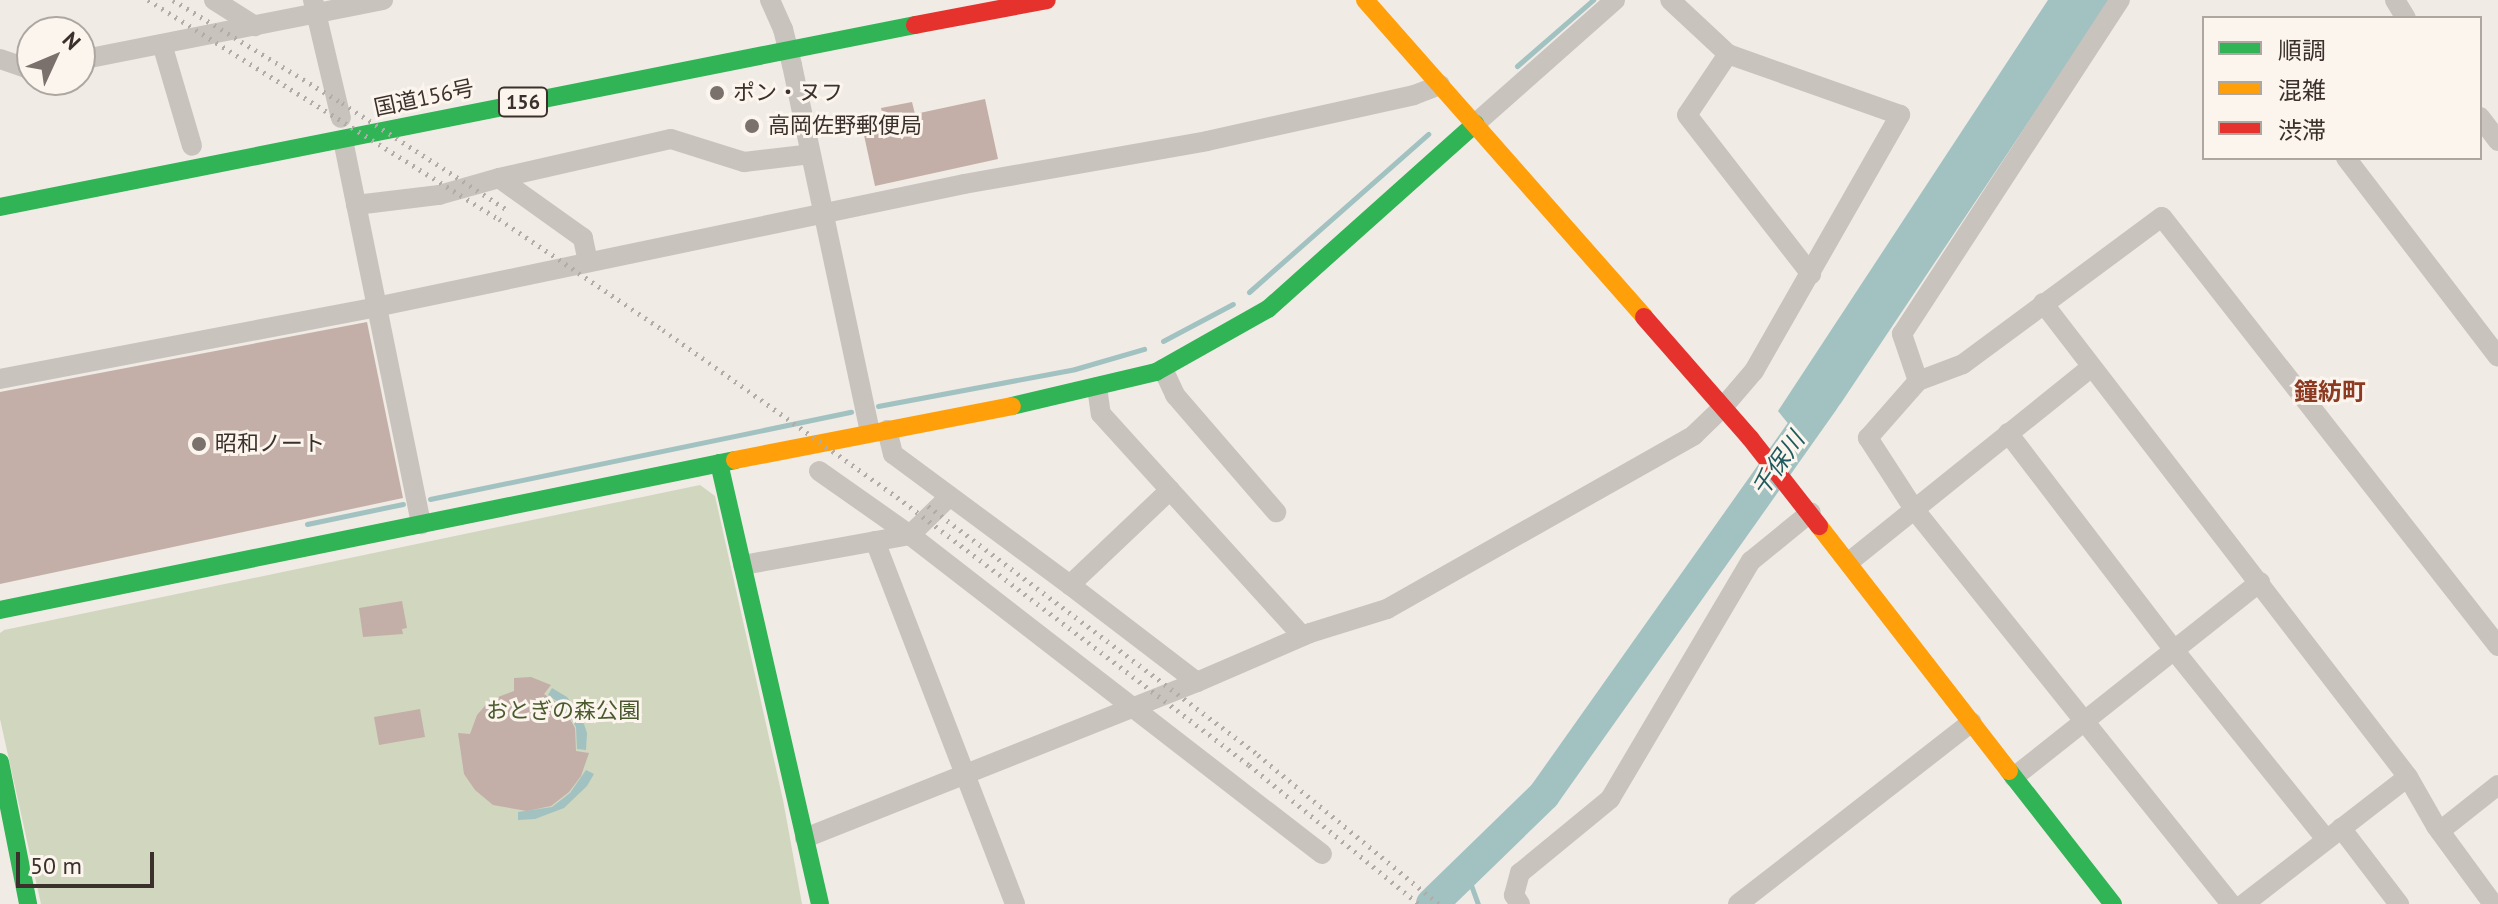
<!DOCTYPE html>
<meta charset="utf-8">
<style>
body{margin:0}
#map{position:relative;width:2498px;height:904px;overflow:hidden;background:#f0ebe5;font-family:"PT Sans","Noto Sans JP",sans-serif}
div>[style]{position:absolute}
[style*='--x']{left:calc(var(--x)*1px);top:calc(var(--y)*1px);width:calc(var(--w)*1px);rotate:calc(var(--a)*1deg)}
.green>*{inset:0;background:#d1d6bf}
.water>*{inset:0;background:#a1c2c1}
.stream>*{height:5px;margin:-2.5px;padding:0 2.5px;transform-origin:2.5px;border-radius:2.5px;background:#a1c2c1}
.river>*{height:32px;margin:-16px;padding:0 16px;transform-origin:16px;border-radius:16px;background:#a1c2c1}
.building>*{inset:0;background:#c3afa7}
.street>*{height:20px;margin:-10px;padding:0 10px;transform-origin:10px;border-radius:10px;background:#c9c3be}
.fast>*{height:18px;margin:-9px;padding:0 9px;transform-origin:9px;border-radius:9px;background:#30b455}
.slow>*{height:18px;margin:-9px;padding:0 9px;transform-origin:9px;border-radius:9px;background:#ff9f0a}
.jam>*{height:18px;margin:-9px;padding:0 9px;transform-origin:9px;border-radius:9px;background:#e5322d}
.rail>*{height:5px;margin-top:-2.5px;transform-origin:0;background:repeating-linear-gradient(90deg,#b1aca8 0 2px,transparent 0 8px)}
.dots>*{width:22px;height:22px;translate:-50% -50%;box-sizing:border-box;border:4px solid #fbf5ee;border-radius:50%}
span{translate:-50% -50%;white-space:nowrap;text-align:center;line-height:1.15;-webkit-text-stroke:6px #fbf5ee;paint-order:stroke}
.shield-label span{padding:2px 6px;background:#fbf5ee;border:2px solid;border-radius:6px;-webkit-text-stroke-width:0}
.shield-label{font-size:20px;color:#3b302b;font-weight:700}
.poi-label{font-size:22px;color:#3b302b}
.left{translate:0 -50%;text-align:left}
.street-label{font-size:22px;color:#3b302b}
.park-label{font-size:22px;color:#4a5a2e}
.neighbourhood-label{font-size:24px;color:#8c3b22;font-weight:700}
.water-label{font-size:24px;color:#1f5a5e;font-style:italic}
.legend{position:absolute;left:2202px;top:16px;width:280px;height:144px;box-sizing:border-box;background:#fbf5ee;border:2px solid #aea6a0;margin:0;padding:10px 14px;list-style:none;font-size:24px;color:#3b302b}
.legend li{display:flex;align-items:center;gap:16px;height:40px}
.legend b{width:40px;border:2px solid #aea6a0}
.north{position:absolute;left:16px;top:16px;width:80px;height:80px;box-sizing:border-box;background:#fbf5ee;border:2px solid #aea6a0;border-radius:50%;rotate:46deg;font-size:22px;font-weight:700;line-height:32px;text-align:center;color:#3b302b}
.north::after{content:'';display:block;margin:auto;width:28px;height:36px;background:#7a716c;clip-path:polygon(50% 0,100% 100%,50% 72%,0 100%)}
.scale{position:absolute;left:16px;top:852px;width:138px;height:36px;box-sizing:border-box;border:4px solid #3b302b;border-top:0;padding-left:10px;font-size:24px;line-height:28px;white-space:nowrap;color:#3b302b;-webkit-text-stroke:6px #fbf5ee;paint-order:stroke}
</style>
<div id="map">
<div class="green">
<i style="clip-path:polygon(700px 485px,715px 496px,783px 800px,802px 904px,41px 904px,0 719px,0 633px,4px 630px)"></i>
</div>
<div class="water">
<i style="clip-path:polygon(2048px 0,2110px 0,1841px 403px,1807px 447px,1778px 411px)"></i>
<i style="clip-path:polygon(552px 688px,567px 697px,581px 715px,587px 733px,586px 750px,577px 749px,576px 727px,564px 706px,548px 695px)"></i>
<i style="clip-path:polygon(586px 770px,594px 774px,587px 786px,564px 808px,535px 819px,518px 820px,518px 812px,552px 807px,570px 793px)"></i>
</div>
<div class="stream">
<i style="--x:1517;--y:66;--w:101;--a:-41"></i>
<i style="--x:1249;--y:292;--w:239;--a:-41.4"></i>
<i style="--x:1163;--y:341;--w:79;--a:-27.9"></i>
<i style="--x:878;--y:406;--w:200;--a:-10.6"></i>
<i style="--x:1075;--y:369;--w:72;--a:-16.2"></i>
<i style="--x:430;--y:499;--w:430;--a:-11.7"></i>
<i style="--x:307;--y:524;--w:98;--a:-11.8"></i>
<i style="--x:1467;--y:874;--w:32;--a:70"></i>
</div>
<div class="river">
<i style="--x:1432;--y:904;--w:156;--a:-44.2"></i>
<i style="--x:1544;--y:795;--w:483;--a:-54.7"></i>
</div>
<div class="building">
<i style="clip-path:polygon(985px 99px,998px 159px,875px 186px,862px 126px,884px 121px,881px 108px,912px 102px,915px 114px)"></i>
<i style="clip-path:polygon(367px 322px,403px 498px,0 584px,0 392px)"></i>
<i style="clip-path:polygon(402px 601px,407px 628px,402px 629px,403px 634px,363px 637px,359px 608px)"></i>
<i style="clip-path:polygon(531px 677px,551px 685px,544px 694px,563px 707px,575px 728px,576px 751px,589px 753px,581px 776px,569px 792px,551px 806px,527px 811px,493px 805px,475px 790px,464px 774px,458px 733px,470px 734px,477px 715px,490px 700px,514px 691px,514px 678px)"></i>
<i style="clip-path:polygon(420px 709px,425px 737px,379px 745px,374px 717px)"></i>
</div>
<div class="street">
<i style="--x:214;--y:0;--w:49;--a:32.4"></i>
<i style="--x:313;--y:0;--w:121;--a:76.7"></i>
<i style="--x:770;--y:0;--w:32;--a:66"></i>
<i style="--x:783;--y:29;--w:37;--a:76"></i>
<i style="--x:792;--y:65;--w:375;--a:78"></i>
<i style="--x:2395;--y:0;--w:21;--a:59"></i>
<i style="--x:162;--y:44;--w:106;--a:73.6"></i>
<i style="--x:1728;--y:54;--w:73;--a:123.9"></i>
<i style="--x:1687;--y:115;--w:202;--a:52.1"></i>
<i style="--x:0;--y:59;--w:34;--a:19"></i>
<i style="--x:80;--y:60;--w:309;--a:-11.2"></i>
<i style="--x:2480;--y:117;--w:30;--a:53"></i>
<i style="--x:1475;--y:124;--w:187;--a:-41.5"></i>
<i style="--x:343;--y:140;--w:392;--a:78.5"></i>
<i style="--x:2346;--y:158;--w:250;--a:52.6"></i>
<i style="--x:356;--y:205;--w:84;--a:-6.9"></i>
<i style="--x:439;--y:195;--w:62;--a:-15.8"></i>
<i style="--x:588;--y:262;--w:25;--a:-102"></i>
<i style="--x:583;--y:238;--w:103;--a:-144.5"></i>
<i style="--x:499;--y:178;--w:176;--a:-12.8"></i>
<i style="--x:671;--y:139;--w:77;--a:17.5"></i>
<i style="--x:744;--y:162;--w:67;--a:-6.8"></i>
<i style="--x:2043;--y:303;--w:598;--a:52.4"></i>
<i style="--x:2408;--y:777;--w:56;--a:60.3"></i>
<i style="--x:2436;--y:826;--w:97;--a:53.8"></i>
<i style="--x:1163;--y:369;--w:29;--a:65"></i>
<i style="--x:1175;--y:395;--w:155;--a:49.2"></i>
<i style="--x:0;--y:379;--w:383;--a:-10.8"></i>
<i style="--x:376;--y:307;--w:601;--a:-11.81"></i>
<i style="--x:964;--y:184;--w:247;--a:-10"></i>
<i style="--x:1207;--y:141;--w:212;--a:-12.5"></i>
<i style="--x:1414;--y:95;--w:28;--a:-21"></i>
<i style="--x:1918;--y:381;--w:50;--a:-108.8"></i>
<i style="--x:1902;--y:334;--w:399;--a:-56.9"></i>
<i style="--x:1097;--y:387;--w:27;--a:82"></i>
<i style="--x:1101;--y:414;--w:299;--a:47.8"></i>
<i style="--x:887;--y:430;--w:25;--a:76"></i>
<i style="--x:893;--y:454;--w:220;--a:36.5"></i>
<i style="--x:2008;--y:433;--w:273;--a:52.6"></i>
<i style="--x:2174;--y:650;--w:243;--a:51.2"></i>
<i style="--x:819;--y:471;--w:111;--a:35.1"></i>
<i style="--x:910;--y:535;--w:54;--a:-44.3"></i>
<i style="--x:1170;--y:490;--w:138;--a:136.5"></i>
<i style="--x:1070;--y:585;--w:160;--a:37.4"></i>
<i style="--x:875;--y:541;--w:389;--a:68.9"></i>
<i style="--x:1849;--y:562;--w:309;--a:-38.8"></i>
<i style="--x:743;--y:565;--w:170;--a:-10.2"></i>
<i style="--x:910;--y:535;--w:521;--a:37.75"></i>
<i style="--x:2014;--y:777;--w:314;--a:-38.4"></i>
<i style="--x:2341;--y:828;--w:96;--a:52.7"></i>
<i style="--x:2440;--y:831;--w:74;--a:-38.4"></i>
<i style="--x:805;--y:838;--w:422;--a:-21.7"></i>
<i style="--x:1197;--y:682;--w:123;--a:-23.4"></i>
<i style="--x:1310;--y:633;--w:81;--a:-17.3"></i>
<i style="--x:1387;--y:609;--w:353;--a:-29.5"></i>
<i style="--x:1694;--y:435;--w:42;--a:-44"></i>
<i style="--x:1724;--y:406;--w:46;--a:-49.4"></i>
<i style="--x:1754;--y:371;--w:295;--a:-60.3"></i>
<i style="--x:1900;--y:115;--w:182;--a:-160.5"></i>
<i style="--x:1728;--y:54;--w:79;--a:-137"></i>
<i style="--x:1520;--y:904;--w:11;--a:-124"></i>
<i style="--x:1514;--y:895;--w:23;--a:-75"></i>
<i style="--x:1520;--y:873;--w:117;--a:-39.4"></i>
<i style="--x:1610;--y:799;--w:277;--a:-59.4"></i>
<i style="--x:1751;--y:561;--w:77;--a:-39.2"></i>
<i style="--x:1738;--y:904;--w:296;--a:-37.9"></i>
<i style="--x:2231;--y:904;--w:506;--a:-128.75"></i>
<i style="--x:1914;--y:509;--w:85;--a:-122.9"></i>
<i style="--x:1868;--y:438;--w:76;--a:-48.7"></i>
<i style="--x:1918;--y:381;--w:48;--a:-20.7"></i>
<i style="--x:1963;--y:364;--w:247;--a:-36.5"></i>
<i style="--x:2162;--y:217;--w:545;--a:51.93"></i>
<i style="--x:2244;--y:904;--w:207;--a:-37.8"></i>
</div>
<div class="fast">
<i style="--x:0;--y:207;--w:933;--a:-11.25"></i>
<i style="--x:1012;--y:406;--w:148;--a:-13.3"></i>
<i style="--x:1156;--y:372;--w:129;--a:-29.4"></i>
<i style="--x:1268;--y:309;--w:278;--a:-41.8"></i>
<i style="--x:719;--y:463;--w:452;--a:77.1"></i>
<i style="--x:0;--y:610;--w:750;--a:-11.53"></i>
<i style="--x:0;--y:762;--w:145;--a:78.8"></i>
<i style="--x:2009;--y:771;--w:169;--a:52"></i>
</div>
<div class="slow">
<i style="--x:1365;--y:0;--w:422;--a:48.6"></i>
<i style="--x:735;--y:460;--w:282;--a:-11"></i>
<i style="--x:1819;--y:526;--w:310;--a:52.2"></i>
</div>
<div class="jam">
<i style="--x:915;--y:25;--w:134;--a:-10.7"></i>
<i style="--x:1644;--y:317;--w:161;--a:48.8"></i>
<i style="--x:1750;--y:438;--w:112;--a:51.9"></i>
</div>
<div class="rail">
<i style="--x:148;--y:0;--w:414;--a:32"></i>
<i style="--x:499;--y:219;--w:198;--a:34.1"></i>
<i style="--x:663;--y:330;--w:287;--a:35.5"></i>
<i style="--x:897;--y:497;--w:442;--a:37.3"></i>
<i style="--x:1249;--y:765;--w:220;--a:39.3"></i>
<i style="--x:173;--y:0;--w:198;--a:31.4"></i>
<i style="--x:342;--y:103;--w:195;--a:32.9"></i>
<i style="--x:928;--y:506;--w:413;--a:37"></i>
<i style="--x:1258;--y:755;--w:234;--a:39.5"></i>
</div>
<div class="dots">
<i style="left:717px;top:93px;background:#7a716c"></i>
<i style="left:752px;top:126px;background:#7a716c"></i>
<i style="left:199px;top:444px;background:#7a716c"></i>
</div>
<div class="shield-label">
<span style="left:523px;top:102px">156</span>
</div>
<div class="poi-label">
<span class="left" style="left:733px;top:93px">ポン・ヌフ</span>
<span class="left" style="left:768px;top:126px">高岡佐野郵便局</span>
<span class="left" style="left:215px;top:444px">昭和ノート</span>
</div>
<div class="street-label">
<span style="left:424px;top:98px;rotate:-12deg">国道156号</span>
</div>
<div class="park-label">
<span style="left:563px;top:711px">おとぎの森公園</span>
</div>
<div class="neighbourhood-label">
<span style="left:2330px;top:392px">鐘紡町</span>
</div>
<div class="water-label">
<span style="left:1778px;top:464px;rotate:-55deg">千保川</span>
</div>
<ul class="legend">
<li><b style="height:10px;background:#30b455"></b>順調</li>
<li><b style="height:10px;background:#ff9f0a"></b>混雑</li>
<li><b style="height:10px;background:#e5322d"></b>渋滞</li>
</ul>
<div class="north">N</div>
<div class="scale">50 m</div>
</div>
